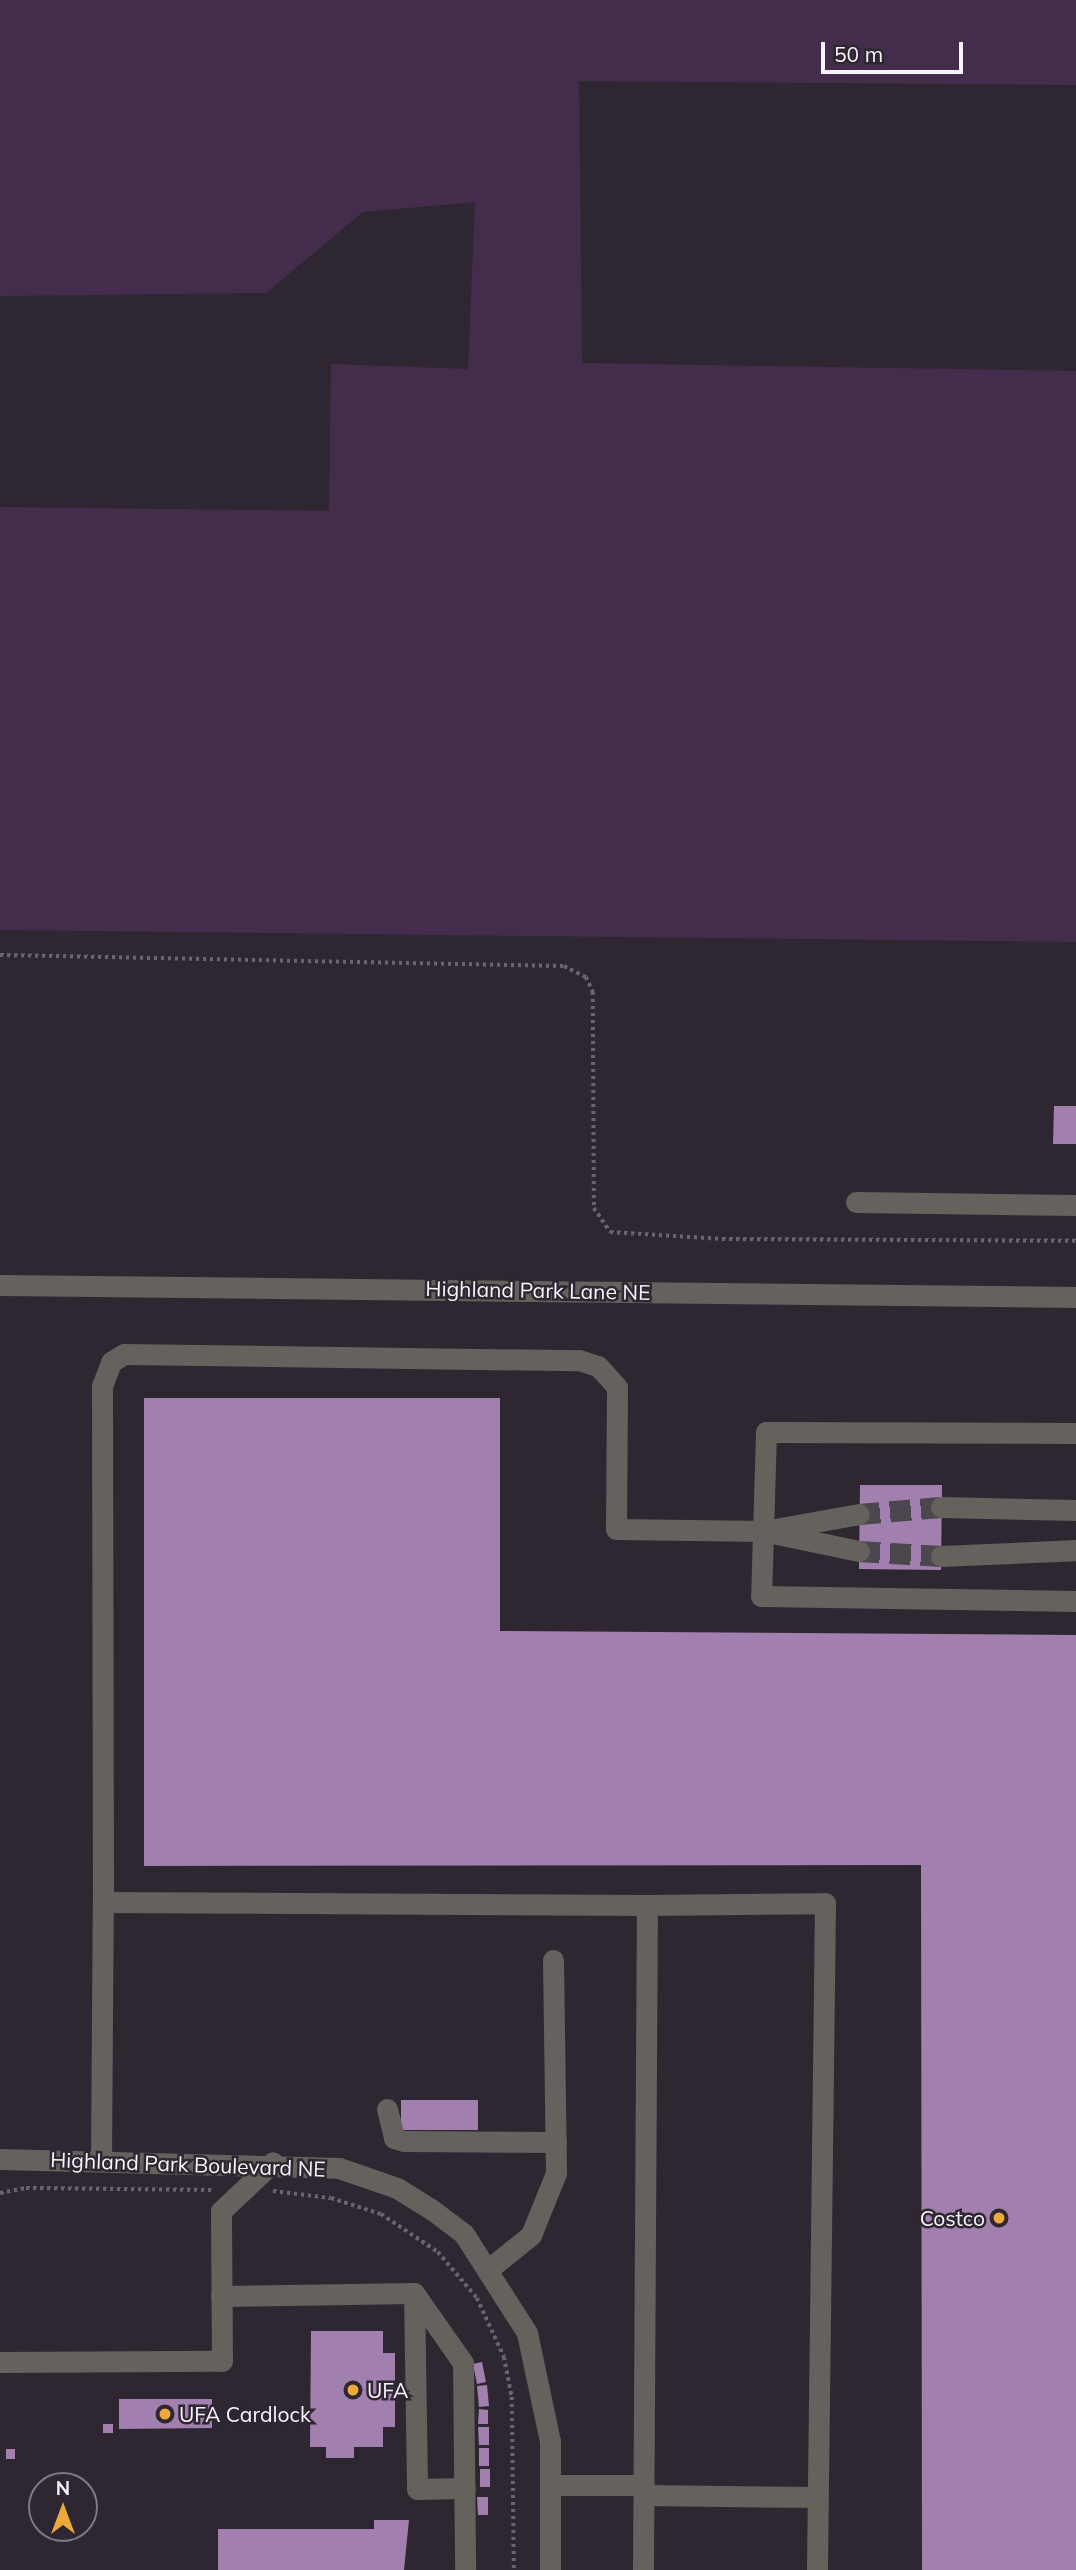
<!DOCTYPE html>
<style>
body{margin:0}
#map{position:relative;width:1076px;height:2570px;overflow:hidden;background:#2e2731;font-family:Mulish,sans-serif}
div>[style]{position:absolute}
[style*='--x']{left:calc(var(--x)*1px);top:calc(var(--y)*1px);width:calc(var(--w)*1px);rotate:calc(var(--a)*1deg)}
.green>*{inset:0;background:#442d4c}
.building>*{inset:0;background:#a17fae}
.minor-tunnel>*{height:21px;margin-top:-10.5px;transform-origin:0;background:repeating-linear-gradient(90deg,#4c464f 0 21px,transparent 0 31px)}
.path>*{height:3.5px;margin-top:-1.75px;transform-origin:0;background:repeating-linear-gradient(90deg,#6b646d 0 3.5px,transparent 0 7px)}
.minor>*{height:21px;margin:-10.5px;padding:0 10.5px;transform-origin:10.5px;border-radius:10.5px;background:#65615c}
.dots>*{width:19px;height:19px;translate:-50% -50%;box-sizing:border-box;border:4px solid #2e2731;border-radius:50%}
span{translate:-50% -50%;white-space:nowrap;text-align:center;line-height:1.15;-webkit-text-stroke:5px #2e2731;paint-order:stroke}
.street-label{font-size:21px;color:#f8f3fa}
.poi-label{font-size:21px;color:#f8f3fa}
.right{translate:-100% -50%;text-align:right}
.left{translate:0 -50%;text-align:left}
.north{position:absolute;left:28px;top:2472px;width:70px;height:70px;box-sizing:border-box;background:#2e2731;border:2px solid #7f7981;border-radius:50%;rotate:0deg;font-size:19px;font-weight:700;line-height:28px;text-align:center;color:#f8f3fa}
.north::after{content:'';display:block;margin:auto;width:24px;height:32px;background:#ebaa39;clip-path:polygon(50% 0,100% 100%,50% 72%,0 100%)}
.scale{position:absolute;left:821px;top:42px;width:142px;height:32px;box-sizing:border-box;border:4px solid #f8f3fa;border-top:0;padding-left:9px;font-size:21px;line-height:24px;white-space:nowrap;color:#f8f3fa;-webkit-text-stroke:5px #2e2731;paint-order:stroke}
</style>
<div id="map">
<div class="green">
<i style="clip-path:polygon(0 0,1076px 0,1076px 85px,579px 81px,582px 363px,1076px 371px,1076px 942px,0 930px,0 507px,329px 511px,331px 364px,468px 369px,475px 202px,363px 212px,266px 293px,0 296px)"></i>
</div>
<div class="building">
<i style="clip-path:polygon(1054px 1106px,1076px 1106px,1076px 1144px,1053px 1144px)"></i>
<i style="clip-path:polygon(144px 1398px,500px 1398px,500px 1631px,1076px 1635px,1076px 2570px,922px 2570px,921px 1865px,144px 1866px)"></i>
<i style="clip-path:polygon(860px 1485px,942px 1485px,941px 1570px,859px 1569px)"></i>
<i style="clip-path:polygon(401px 2100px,478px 2100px,478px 2130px,401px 2130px)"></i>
<i style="clip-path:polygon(311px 2331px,383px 2331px,383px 2353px,395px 2353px,395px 2427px,383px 2427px,383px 2447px,354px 2447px,354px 2458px,326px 2458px,326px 2447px,310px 2447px)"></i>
<i style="clip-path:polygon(482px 2362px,486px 2382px,477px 2384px,473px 2364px)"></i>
<i style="clip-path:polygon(487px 2385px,489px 2406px,479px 2407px,477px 2386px)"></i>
<i style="clip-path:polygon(119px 2399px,212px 2399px,212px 2428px,119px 2429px)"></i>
<i style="clip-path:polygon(479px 2409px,488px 2410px,488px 2424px,478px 2424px)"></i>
<i style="clip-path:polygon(103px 2424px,113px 2424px,113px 2433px,103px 2433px)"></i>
<i style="clip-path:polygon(478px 2427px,489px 2427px,489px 2445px,479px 2445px)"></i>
<i style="clip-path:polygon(479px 2448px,489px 2448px,489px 2466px,479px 2466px)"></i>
<i style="clip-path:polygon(6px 2449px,15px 2449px,15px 2459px,6px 2459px)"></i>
<i style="clip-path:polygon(480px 2469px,490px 2469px,490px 2487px,480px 2487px)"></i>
<i style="clip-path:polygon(477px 2497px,488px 2497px,488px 2515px,478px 2515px)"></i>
<i style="clip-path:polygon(374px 2520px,409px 2520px,404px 2570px,218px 2570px,218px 2529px,374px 2529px)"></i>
</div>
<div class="minor-tunnel">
<i style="--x:859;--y:1514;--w:82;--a:-4.9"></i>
<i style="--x:859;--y:1551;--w:82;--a:3.5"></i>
</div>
<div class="path">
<i style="--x:0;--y:955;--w:564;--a:1.12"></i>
<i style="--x:564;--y:966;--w:25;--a:27"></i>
<i style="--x:586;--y:977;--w:17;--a:65"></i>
<i style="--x:593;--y:992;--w:216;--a:89.7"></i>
<i style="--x:594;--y:1208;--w:29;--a:56"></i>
<i style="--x:610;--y:1232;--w:112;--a:3.6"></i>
<i style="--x:722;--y:1239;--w:354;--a:0.3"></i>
<i style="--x:273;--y:2191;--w:58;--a:6.9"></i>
<i style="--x:331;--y:2198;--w:52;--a:17.7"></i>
<i style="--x:381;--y:2214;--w:69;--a:33.7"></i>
<i style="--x:438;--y:2252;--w:60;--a:49.7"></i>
<i style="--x:477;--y:2298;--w:65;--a:65.4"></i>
<i style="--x:504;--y:2357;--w:41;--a:78.7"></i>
<i style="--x:512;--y:2397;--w:173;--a:89.3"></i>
<i style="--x:0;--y:2193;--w:26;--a:-11"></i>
<i style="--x:26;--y:2188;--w:187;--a:0.6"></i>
</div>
<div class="minor">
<i style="--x:856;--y:1202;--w:220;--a:0.8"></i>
<i style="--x:0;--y:1285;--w:1076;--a:0.64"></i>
<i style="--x:1076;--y:1433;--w:310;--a:-179.8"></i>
<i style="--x:766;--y:1432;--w:164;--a:91.7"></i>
<i style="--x:761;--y:1596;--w:315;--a:0.9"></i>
<i style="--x:941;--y:1507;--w:135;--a:1.3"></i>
<i style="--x:775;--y:1529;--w:85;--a:-10.1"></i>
<i style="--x:941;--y:1556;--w:135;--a:-2.5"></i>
<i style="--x:647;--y:1905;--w:178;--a:-0.6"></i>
<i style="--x:825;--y:1903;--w:667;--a:90.69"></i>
<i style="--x:387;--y:2109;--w:30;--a:76"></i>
<i style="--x:394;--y:2138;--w:10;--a:17"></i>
<i style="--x:404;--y:2141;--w:152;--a:0.4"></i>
<i style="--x:0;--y:2159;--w:339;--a:1.5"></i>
<i style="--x:339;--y:2168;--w:61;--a:19"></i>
<i style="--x:397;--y:2188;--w:40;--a:32"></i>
<i style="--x:431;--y:2209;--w:41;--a:37.1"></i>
<i style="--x:464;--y:2234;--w:117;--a:57.5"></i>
<i style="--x:527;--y:2333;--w:110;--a:78"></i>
<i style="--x:550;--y:2441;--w:129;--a:90"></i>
<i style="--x:101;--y:2160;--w:258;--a:-89.6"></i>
<i style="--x:490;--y:2268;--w:53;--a:-38.8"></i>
<i style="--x:531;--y:2235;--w:67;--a:-68"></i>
<i style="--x:556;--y:2173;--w:213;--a:-90.8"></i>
<i style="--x:414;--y:2293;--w:196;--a:89.1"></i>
<i style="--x:417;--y:2489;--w:48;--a:-1.2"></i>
<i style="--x:221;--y:2296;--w:193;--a:-0.9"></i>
<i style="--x:414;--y:2293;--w:85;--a:55"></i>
<i style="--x:463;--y:2363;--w:207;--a:89.4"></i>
<i style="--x:0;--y:2362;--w:222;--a:-0.3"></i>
<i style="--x:222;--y:2361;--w:150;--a:-90.4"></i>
<i style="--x:221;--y:2211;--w:71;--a:-43.3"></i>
<i style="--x:550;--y:2485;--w:94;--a:0"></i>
<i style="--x:644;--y:2495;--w:173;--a:0.7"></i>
<i style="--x:643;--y:2570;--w:665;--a:-89.66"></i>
<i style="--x:647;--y:1905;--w:544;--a:-179.68"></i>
<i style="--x:103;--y:1902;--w:516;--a:-90.11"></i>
<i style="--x:102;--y:1386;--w:26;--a:-69"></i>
<i style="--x:111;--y:1362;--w:15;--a:-32"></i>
<i style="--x:124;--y:1354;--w:455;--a:0.8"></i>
<i style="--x:579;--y:1360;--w:20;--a:18"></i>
<i style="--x:598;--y:1366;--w:28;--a:48"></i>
<i style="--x:617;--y:1387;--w:142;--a:90.4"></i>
<i style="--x:616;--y:1529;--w:147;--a:0.8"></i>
<i style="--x:763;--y:1531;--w:98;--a:11.8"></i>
</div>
<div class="dots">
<i style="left:999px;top:2218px;background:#ebaa39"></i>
<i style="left:353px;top:2390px;background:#ebaa39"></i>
<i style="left:165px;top:2414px;background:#ebaa39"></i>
</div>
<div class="street-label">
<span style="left:538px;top:1290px;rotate:1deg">Highland Park Lane NE</span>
<span style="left:188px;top:2164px;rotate:2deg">Highland Park Boulevard NE</span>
</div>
<div class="poi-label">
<span class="right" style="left:985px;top:2218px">Costco</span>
<span class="left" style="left:367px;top:2390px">UFA</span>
<span class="left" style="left:179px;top:2414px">UFA Cardlock</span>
</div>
<div class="north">N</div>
<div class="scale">50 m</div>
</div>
